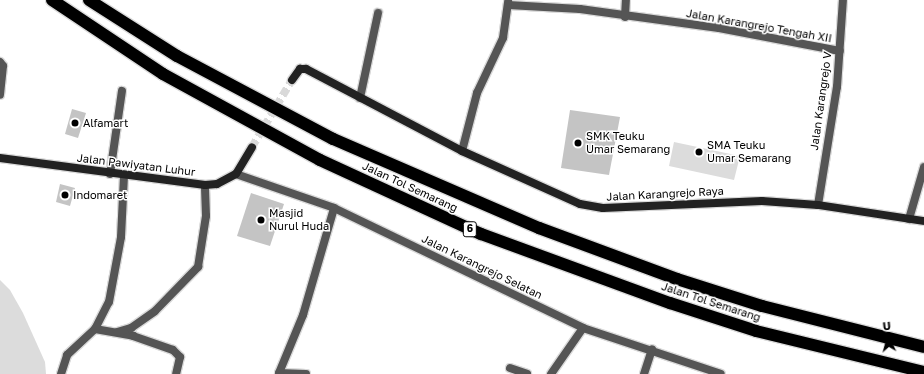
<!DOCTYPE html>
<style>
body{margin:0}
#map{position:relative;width:924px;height:374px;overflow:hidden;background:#fff;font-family:"Golos Text",sans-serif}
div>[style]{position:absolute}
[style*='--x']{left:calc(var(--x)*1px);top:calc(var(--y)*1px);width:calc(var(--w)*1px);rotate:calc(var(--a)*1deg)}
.green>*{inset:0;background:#dcdcdc}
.building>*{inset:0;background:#c4c4c4}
.secondary-tunnel>*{height:8px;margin-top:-4px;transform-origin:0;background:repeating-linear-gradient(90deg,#d9d9d9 0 8px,transparent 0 12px)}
.roads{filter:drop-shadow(1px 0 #dbdbdb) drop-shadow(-1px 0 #dbdbdb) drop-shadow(0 1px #dbdbdb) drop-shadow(0 -1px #dbdbdb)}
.street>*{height:8px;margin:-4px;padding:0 4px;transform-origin:4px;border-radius:4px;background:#555}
.secondary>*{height:8px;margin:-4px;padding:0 4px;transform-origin:4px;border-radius:4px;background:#222}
.highway>*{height:12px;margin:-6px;padding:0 6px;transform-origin:6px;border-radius:6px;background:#000}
.dots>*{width:11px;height:11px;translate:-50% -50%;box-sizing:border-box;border:2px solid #fff;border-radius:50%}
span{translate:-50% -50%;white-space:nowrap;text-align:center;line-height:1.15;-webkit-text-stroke:3px #fff;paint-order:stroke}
.shield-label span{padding:1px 3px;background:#fff;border:1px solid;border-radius:3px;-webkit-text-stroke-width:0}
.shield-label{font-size:10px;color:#000;font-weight:700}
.street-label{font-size:11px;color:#000}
.poi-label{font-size:11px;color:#000}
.left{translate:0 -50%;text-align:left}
.north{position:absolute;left:868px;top:318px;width:40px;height:40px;-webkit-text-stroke:3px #fff;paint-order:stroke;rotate:354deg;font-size:11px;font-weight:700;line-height:16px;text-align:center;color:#000}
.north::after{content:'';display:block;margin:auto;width:14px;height:18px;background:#000;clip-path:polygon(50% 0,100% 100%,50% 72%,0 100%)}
</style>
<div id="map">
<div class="green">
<i style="clip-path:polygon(674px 142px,740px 156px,734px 180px,669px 166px)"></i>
<i style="clip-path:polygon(0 280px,10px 290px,23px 313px,45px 362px,46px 374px,0 374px)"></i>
</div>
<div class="building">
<i style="clip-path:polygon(72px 109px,86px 113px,78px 138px,65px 134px)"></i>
<i style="clip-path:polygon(570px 110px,620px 117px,609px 175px,561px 168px)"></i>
<i style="clip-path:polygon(60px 184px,75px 188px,70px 206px,56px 202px)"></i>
<i style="clip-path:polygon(251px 193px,284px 204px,270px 246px,237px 236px)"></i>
</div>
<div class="secondary-tunnel">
<i style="--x:252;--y:147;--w:78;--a:-59.2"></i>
</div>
<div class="roads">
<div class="street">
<i style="--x:508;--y:5;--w:72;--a:3.2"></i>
<i style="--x:580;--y:9;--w:140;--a:7.8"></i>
<i style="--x:719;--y:28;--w:123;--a:10.8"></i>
<i style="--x:625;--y:17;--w:17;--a:-87"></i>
<i style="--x:0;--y:62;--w:5;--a:53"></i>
<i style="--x:3;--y:66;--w:29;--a:96"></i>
<i style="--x:360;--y:98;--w:87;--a:-78"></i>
<i style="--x:462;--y:151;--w:60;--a:-75.5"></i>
<i style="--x:477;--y:93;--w:61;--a:-64.7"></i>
<i style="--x:503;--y:38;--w:37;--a:-82"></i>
<i style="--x:110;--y:174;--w:84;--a:-81.8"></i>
<i style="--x:236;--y:174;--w:104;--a:19.1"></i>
<i style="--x:334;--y:208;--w:276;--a:25.7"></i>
<i style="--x:583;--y:328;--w:145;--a:18.4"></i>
<i style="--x:818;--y:205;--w:120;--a:-80.9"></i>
<i style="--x:837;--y:87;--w:87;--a:-86.1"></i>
<i style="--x:909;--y:219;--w:54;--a:-73.9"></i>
<i style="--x:95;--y:329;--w:39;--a:10"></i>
<i style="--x:133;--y:336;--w:42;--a:19.3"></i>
<i style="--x:173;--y:350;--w:10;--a:45"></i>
<i style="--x:180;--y:357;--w:17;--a:103"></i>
<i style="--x:117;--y:332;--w:15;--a:-16"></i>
<i style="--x:131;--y:328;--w:29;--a:-35"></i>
<i style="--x:155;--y:311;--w:62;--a:-45.7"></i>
<i style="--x:198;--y:267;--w:52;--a:-81.1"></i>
<i style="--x:206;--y:216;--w:31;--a:-92"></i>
<i style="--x:510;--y:368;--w:18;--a:19"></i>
<i style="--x:61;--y:374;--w:20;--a:-72"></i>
<i style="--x:67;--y:355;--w:38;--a:-43"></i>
<i style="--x:95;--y:329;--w:30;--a:-63"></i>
<i style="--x:109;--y:302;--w:66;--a:-79.5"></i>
<i style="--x:121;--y:237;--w:62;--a:-87.2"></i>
<i style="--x:306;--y:374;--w:27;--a:-178"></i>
<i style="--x:279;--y:373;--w:63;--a:-67.5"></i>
<i style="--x:303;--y:315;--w:111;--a:-73.8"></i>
<i style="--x:551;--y:374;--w:56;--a:-55.2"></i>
<i style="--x:644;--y:374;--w:26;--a:-72"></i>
</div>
<div class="secondary">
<i style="--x:292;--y:80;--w:14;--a:-54"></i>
<i style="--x:300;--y:69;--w:6;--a:0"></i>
<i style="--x:306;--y:69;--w:176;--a:27.7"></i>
<i style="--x:462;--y:151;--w:129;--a:24.2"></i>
<i style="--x:580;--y:204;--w:23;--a:10"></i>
<i style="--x:603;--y:208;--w:159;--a:-2.5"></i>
<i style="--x:762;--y:201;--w:56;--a:4.1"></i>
<i style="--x:818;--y:205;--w:107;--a:8.6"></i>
<i style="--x:0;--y:158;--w:207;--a:7.5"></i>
<i style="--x:205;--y:185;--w:12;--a:-5"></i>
<i style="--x:217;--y:184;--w:21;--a:-28"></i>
<i style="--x:236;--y:174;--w:31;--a:-59"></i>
</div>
<div class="highway">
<i style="--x:52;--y:0;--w:133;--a:33.7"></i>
<i style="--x:163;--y:74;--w:179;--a:28.7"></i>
<i style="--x:320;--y:160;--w:177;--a:24.7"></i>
<i style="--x:481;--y:234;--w:201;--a:20.1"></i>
<i style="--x:670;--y:303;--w:90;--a:18"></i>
<i style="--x:756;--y:331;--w:173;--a:13.7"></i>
<i style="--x:89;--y:0;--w:104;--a:32.5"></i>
<i style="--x:177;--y:56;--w:177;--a:28"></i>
<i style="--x:333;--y:139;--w:224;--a:23.4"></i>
<i style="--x:539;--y:228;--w:147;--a:20.3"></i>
<i style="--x:677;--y:279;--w:89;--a:17.6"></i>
<i style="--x:762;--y:306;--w:167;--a:14.2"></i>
</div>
</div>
<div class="dots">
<i style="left:75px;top:123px;background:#000"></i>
<i style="left:578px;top:143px;background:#000"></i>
<i style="left:699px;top:152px;background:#000"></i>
<i style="left:65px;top:195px;background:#000"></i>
<i style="left:261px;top:220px;background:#000"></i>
</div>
<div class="shield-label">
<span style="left:470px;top:229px">6</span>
</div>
<div class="street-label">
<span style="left:759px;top:26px;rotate:10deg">Jalan Karangrejo Tengah XII</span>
<span style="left:821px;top:101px;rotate:-82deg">Jalan Karangrejo V</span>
<span style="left:136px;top:165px;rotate:7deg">Jalan Pawiyatan Luhur</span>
<span style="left:410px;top:187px;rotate:25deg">Jalan Tol Semarang</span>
<span style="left:665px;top:194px;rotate:-3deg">Jalan Karangrejo Raya</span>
<span style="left:482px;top:267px;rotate:26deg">Jalan Karangrejo Selatan</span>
<span style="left:711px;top:302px;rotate:18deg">Jalan Tol Semarang</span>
</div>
<div class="poi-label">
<span class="left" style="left:83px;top:123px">Alfamart</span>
<span class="left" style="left:586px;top:143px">SMK Teuku<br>Umar Semarang</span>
<span class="left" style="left:707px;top:152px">SMA Teuku<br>Umar Semarang</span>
<span class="left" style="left:73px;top:195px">Indomaret</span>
<span class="left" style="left:269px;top:220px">Masjid<br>Nurul Huda</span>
</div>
<div class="north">U</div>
</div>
